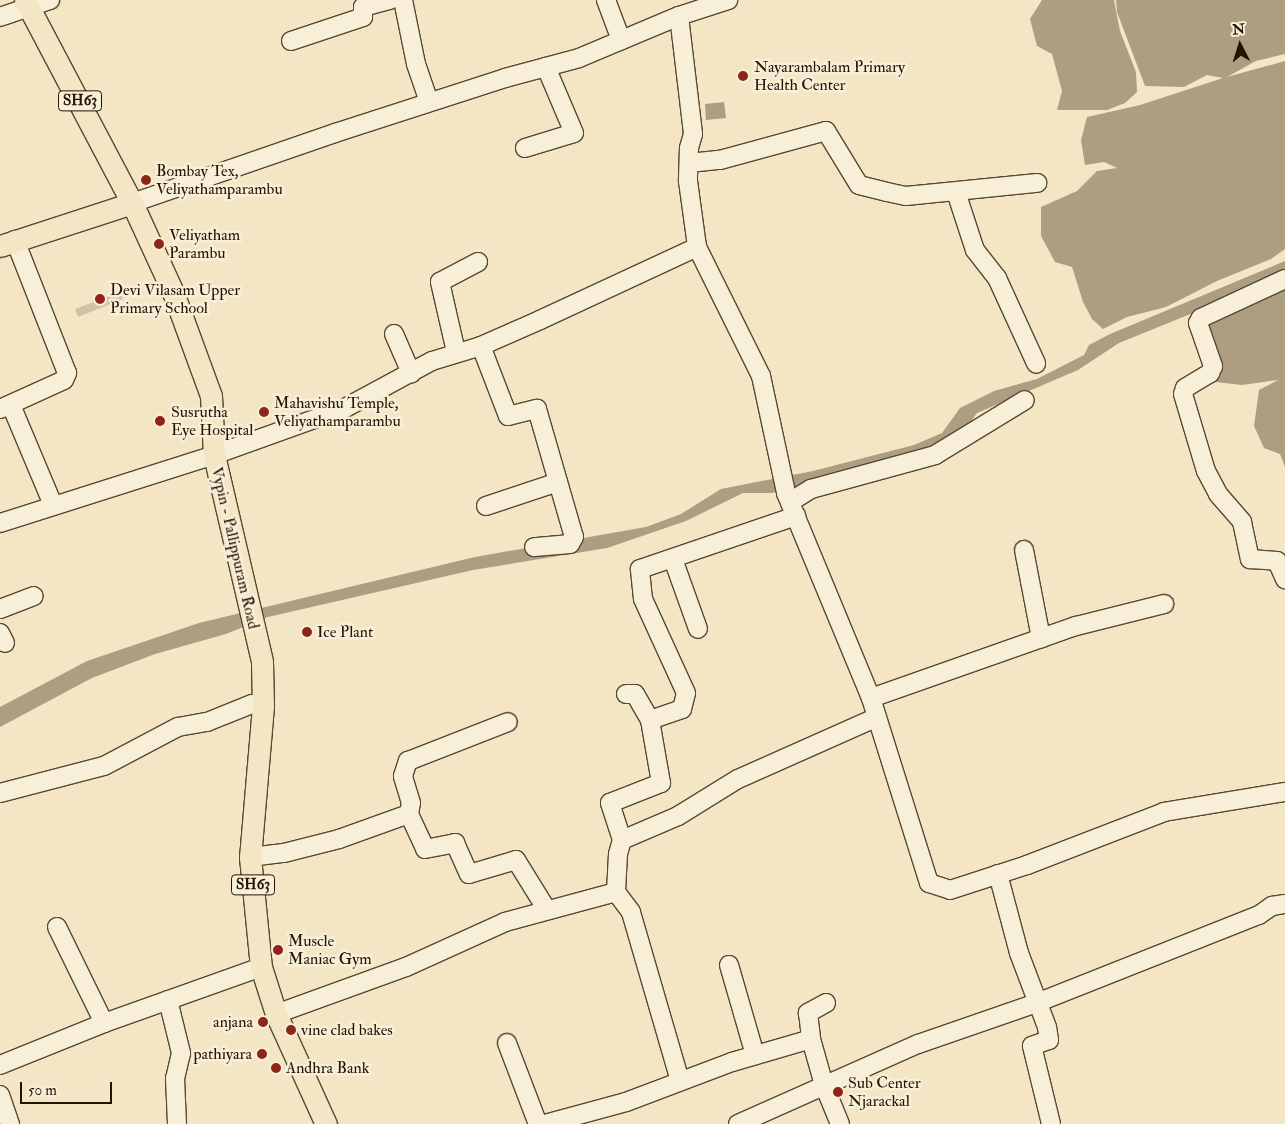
<!DOCTYPE html>
<style>
body{margin:0}
#map{position:relative;width:1285px;height:1124px;overflow:hidden;background:#f4e6c5;font-family:"IM FELL Double Pica",serif}
div>[style]{position:absolute}
[style*='--x']{left:calc(var(--x)*1px);top:calc(var(--y)*1px);width:calc(var(--w)*1px);rotate:calc(var(--a)*1deg)}
.green>*{inset:0;background:#d0c2a4}
.water>*{inset:0;background:#ad9e82}
.roads{filter:drop-shadow(1px 0 #574831) drop-shadow(-1px 0 #574831) drop-shadow(0 1px #574831) drop-shadow(0 -1px #574831)}
.minor>*{height:18px;margin:-9px;padding:0 9px;transform-origin:9px;border-radius:9px;background:#f8efd9}
.major>*{height:21px;margin:-10.5px;padding:0 10.5px;transform-origin:10.5px;border-radius:10.5px;background:#f4e6c5}
.dots>*{width:14px;height:14px;translate:-50% -50%;box-sizing:border-box;border:2px solid #f8efd9;border-radius:50%}
span{translate:-50% -50%;white-space:nowrap;text-align:center;line-height:1.15;-webkit-text-stroke:5px #f8efd9;paint-order:stroke}
.shield-label span{padding:1px 4px;background:#f8efd9;border:1px solid;border-radius:4px;-webkit-text-stroke-width:0}
.shield-label{font-size:15px;color:#231300;font-weight:700}
.poi-label{font-size:16px;color:#231300}
.left{translate:0 -50%;text-align:left}
.right{translate:-100% -50%;text-align:right}
.street-label{font-size:16px;color:#231300}
.north{position:absolute;left:1215px;top:20px;width:50px;height:50px;-webkit-text-stroke:4px #f8efd9;paint-order:stroke;rotate:355deg;font-size:14px;font-weight:700;line-height:20px;text-align:center;color:#231300}
.north::after{content:'';display:block;margin:auto;width:18px;height:22px;background:#231300;clip-path:polygon(50% 0,100% 100%,50% 72%,0 100%)}
.scale{position:absolute;left:20px;top:1082px;width:92px;height:22px;box-sizing:border-box;border:2px solid #231300;border-top:0;padding-left:6px;font-size:15px;line-height:18px;white-space:nowrap;color:#231300;-webkit-text-stroke:4px #f8efd9;paint-order:stroke}
</style>
<div id="map">
<div class="green">
<i style="clip-path:polygon(120px 292px,123px 299px,78px 317px,75px 309px)"></i>
</div>
<div class="water">
<i style="clip-path:polygon(1042px 0,1114px 0,1120px 31px,1136px 72px,1137px 92px,1125px 103px,1107px 110px,1057px 110px,1062px 91px,1052px 54px,1037px 46px,1030px 19px)"></i>
<i style="clip-path:polygon(1116px 0,1285px 0,1285px 54px,1256px 61px,1227px 77px,1285px 61px,1285px 249px,1271px 259px,1217px 281px,1166px 307px,1127px 317px,1103px 329px,1092px 319px,1083px 302px,1072px 267px,1055px 262px,1041px 236px,1041px 207px,1077px 191px,1097px 171px,1117px 168px,1104px 162px,1085px 165px,1081px 140px,1087px 117px,1140px 105px,1223px 78px,1207px 75px,1184px 87px,1145px 86px,1117px 12px)"></i>
<i style="clip-path:polygon(724px 102px,726px 118px,706px 120px,705px 104px)"></i>
<i style="clip-path:polygon(1285px 261px,1285px 270px,1193px 313px,1119px 343px,1078px 370px,977px 413px,954px 445px,772px 493px,743px 493px,686px 521px,607px 548px,473px 570px,268px 617px,226px 634px,155px 654px,92px 678px,0 727px,0 707px,87px 661px,199px 623px,475px 557px,646px 527px,681px 514px,721px 489px,813px 471px,914px 445px,942px 433px,960px 408px,994px 391px,1037px 379px,1084px 355px,1089px 345px,1110px 334px)"></i>
<i style="clip-path:polygon(1285px 277px,1285px 467px,1280px 454px,1264px 448px,1254px 426px,1259px 390px,1278px 380px,1242px 385px,1216px 382px,1201px 320px)"></i>
</div>
<div class="roads">
<div class="minor">
<i style="--x:403;--y:0;--w:65;--a:78.5"></i>
<i style="--x:416;--y:64;--w:40;--a:71.1"></i>
<i style="--x:606;--y:0;--w:43;--a:69.4"></i>
<i style="--x:679;--y:16;--w:119;--a:83.2"></i>
<i style="--x:693;--y:134;--w:15;--a:106"></i>
<i style="--x:689;--y:148;--w:33;--a:92"></i>
<i style="--x:688;--y:181;--w:67;--a:82.2"></i>
<i style="--x:697;--y:247;--w:144;--a:63.6"></i>
<i style="--x:761;--y:376;--w:120;--a:77.9"></i>
<i style="--x:786;--y:493;--w:222;--a:67.5"></i>
<i style="--x:871;--y:698;--w:194;--a:72.6"></i>
<i style="--x:929;--y:883;--w:22;--a:18"></i>
<i style="--x:950;--y:890;--w:81;--a:-18"></i>
<i style="--x:1027;--y:865;--w:147;--a:-21.1"></i>
<i style="--x:1164;--y:812;--w:123;--a:-9.4"></i>
<i style="--x:0;--y:17;--w:53;--a:-18.8"></i>
<i style="--x:291;--y:41;--w:76;--a:-18.4"></i>
<i style="--x:363;--y:17;--w:10;--a:-90"></i>
<i style="--x:363;--y:7;--w:28;--a:-15"></i>
<i style="--x:525;--y:148;--w:51;--a:-17"></i>
<i style="--x:574;--y:133;--w:72;--a:-113"></i>
<i style="--x:689;--y:163;--w:31;--a:-6"></i>
<i style="--x:720;--y:160;--w:110;--a:-15.3"></i>
<i style="--x:826;--y:131;--w:63;--a:58.6"></i>
<i style="--x:859;--y:185;--w:29;--a:14"></i>
<i style="--x:887;--y:192;--w:19;--a:12"></i>
<i style="--x:906;--y:196;--w:132;--a:-5.7"></i>
<i style="--x:956;--y:192;--w:61;--a:71.9"></i>
<i style="--x:975;--y:250;--w:36;--a:52"></i>
<i style="--x:997;--y:278;--w:94;--a:65.4"></i>
<i style="--x:132;--y:203;--w:215;--a:-19"></i>
<i style="--x:335;--y:133;--w:179;--a:-17.9"></i>
<i style="--x:505;--y:78;--w:77;--a:-15.1"></i>
<i style="--x:579;--y:58;--w:108;--a:-22.8"></i>
<i style="--x:679;--y:16;--w:52;--a:-18.1"></i>
<i style="--x:1285;--y:279;--w:93;--a:155.1"></i>
<i style="--x:1201;--y:318;--w:6;--a:121"></i>
<i style="--x:1198;--y:323;--w:46;--a:70.8"></i>
<i style="--x:1213;--y:366;--w:8;--a:113"></i>
<i style="--x:1210;--y:373;--w:29;--a:149"></i>
<i style="--x:1185;--y:388;--w:6;--a:108"></i>
<i style="--x:1183;--y:394;--w:80;--a:73.4"></i>
<i style="--x:1206;--y:471;--w:26;--a:62"></i>
<i style="--x:1218;--y:494;--w:37;--a:49"></i>
<i style="--x:1242;--y:522;--w:38;--a:78"></i>
<i style="--x:1250;--y:559;--w:27;--a:4"></i>
<i style="--x:1277;--y:561;--w:20;--a:66"></i>
<i style="--x:394;--y:334;--w:43;--a:66.4"></i>
<i style="--x:481;--y:346;--w:75;--a:68.9"></i>
<i style="--x:508;--y:416;--w:30;--a:-14"></i>
<i style="--x:537;--y:409;--w:133;--a:73.9"></i>
<i style="--x:574;--y:537;--w:8;--a:120"></i>
<i style="--x:570;--y:544;--w:36;--a:175"></i>
<i style="--x:456;--y:352;--w:72;--a:-102.9"></i>
<i style="--x:440;--y:282;--w:43;--a:-27.8"></i>
<i style="--x:11;--y:405;--w:108;--a:67.2"></i>
<i style="--x:0;--y:409;--w:70;--a:-24.4"></i>
<i style="--x:64;--y:380;--w:8;--a:-67"></i>
<i style="--x:67;--y:373;--w:143;--a:-111.4"></i>
<i style="--x:790;--y:502;--w:25;--a:-32"></i>
<i style="--x:811;--y:489;--w:129;--a:-15.3"></i>
<i style="--x:935;--y:455;--w:105;--a:-31.4"></i>
<i style="--x:486;--y:506;--w:76;--a:-18.4"></i>
<i style="--x:0;--y:523;--w:225;--a:-17.6"></i>
<i style="--x:214;--y:455;--w:139;--a:-19.7"></i>
<i style="--x:345;--y:408;--w:99;--a:-28.4"></i>
<i style="--x:432;--y:361;--w:51;--a:-17"></i>
<i style="--x:481;--y:346;--w:64;--a:-23.8"></i>
<i style="--x:540;--y:320;--w:173;--a:-24.9"></i>
<i style="--x:1024;--y:550;--w:90;--a:79.1"></i>
<i style="--x:673;--y:559;--w:74;--a:70.3"></i>
<i style="--x:0;--y:609;--w:36;--a:-21"></i>
<i style="--x:0;--y:633;--w:11;--a:63"></i>
<i style="--x:871;--y:698;--w:217;--a:-19.4"></i>
<i style="--x:1076;--y:626;--w:91;--a:-14"></i>
<i style="--x:650;--y:720;--w:34;--a:-19"></i>
<i style="--x:682;--y:709;--w:16;--a:-76"></i>
<i style="--x:686;--y:693;--w:103;--a:-114.6"></i>
<i style="--x:643;--y:599;--w:30;--a:-96"></i>
<i style="--x:640;--y:569;--w:165;--a:-18.8"></i>
<i style="--x:0;--y:793;--w:107;--a:-14.6"></i>
<i style="--x:104;--y:766;--w:84;--a:-27.8"></i>
<i style="--x:178;--y:727;--w:29;--a:-10"></i>
<i style="--x:207;--y:722;--w:48;--a:-21.8"></i>
<i style="--x:252;--y:704;--w:11;--a:10"></i>
<i style="--x:409;--y:814;--w:38;--a:65"></i>
<i style="--x:425;--y:849;--w:31;--a:-11"></i>
<i style="--x:455;--y:843;--w:34;--a:66"></i>
<i style="--x:469;--y:874;--w:49;--a:-16.6"></i>
<i style="--x:516;--y:860;--w:59;--a:58.2"></i>
<i style="--x:622;--y:840;--w:39;--a:-108"></i>
<i style="--x:610;--y:803;--w:55;--a:-21.4"></i>
<i style="--x:661;--y:783;--w:64;--a:-99.9"></i>
<i style="--x:650;--y:720;--w:30;--a:-120"></i>
<i style="--x:635;--y:694;--w:9;--a:180"></i>
<i style="--x:250;--y:857;--w:34;--a:-7"></i>
<i style="--x:284;--y:853;--w:57;--a:-14.3"></i>
<i style="--x:339;--y:839;--w:74;--a:-19.7"></i>
<i style="--x:409;--y:814;--w:11;--a:-80"></i>
<i style="--x:411;--y:803;--w:28;--a:-107"></i>
<i style="--x:403;--y:776;--w:16;--a:-72"></i>
<i style="--x:408;--y:761;--w:107;--a:-21.3"></i>
<i style="--x:998;--y:874;--w:82;--a:75.1"></i>
<i style="--x:1019;--y:953;--w:79;--a:69.3"></i>
<i style="--x:1047;--y:1027;--w:13;--a:81"></i>
<i style="--x:1049;--y:1040;--w:18;--a:161"></i>
<i style="--x:1032;--y:1046;--w:80;--a:76.3"></i>
<i style="--x:57;--y:927;--w:107;--a:63.9"></i>
<i style="--x:729;--y:965;--w:94;--a:73.9"></i>
<i style="--x:168;--y:1000;--w:55;--a:76.2"></i>
<i style="--x:181;--y:1053;--w:26;--a:103"></i>
<i style="--x:175;--y:1078;--w:46;--a:87.5"></i>
<i style="--x:826;--y:1003;--w:21;--a:151"></i>
<i style="--x:808;--y:1013;--w:26;--a:83"></i>
<i style="--x:811;--y:1039;--w:48;--a:74.2"></i>
<i style="--x:824;--y:1085;--w:42;--a:67.7"></i>
<i style="--x:276;--y:1014;--w:138;--a:-19.9"></i>
<i style="--x:406;--y:967;--w:109;--a:-24.4"></i>
<i style="--x:505;--y:922;--w:115;--a:-15.1"></i>
<i style="--x:507;--y:1043;--w:87;--a:69.1"></i>
<i style="--x:0;--y:1065;--w:112;--a:-22"></i>
<i style="--x:104;--y:1023;--w:167;--a:-19.6"></i>
<i style="--x:680;--y:1081;--w:176;--a:-106.2"></i>
<i style="--x:631;--y:912;--w:25;--a:-127"></i>
<i style="--x:616;--y:892;--w:38;--a:-87"></i>
<i style="--x:618;--y:854;--w:15;--a:-74"></i>
<i style="--x:622;--y:840;--w:61;--a:-23.2"></i>
<i style="--x:678;--y:816;--w:70;--a:-31.7"></i>
<i style="--x:738;--y:779;--w:152;--a:-24"></i>
<i style="--x:0;--y:1095;--w:31;--a:71"></i>
<i style="--x:545;--y:1124;--w:84;--a:-15.2"></i>
<i style="--x:626;--y:1102;--w:113;--a:-20.7"></i>
<i style="--x:732;--y:1062;--w:82;--a:-16.2"></i>
<i style="--x:738;--y:1124;--w:197;--a:-24"></i>
<i style="--x:918;--y:1044;--w:128;--a:-19.1"></i>
<i style="--x:1039;--y:1002;--w:237;--a:-21.6"></i>
<i style="--x:1259;--y:915;--w:16;--a:-35"></i>
<i style="--x:1272;--y:906;--w:13;--a:-9"></i>
</div>
<div class="major">
<i style="--x:25;--y:0;--w:229;--a:62.2"></i>
<i style="--x:132;--y:203;--w:98;--a:65.3"></i>
<i style="--x:173;--y:292;--w:111;--a:69.9"></i>
<i style="--x:211;--y:396;--w:59;--a:87.1"></i>
<i style="--x:214;--y:455;--w:212;--a:76.9"></i>
<i style="--x:262;--y:662;--w:44;--a:88.7"></i>
<i style="--x:263;--y:706;--w:152;--a:94.9"></i>
<i style="--x:250;--y:857;--w:111;--a:84.3"></i>
<i style="--x:261;--y:967;--w:49;--a:72.3"></i>
<i style="--x:276;--y:1014;--w:121;--a:65.6"></i>
<i style="--x:0;--y:246;--w:139;--a:-18"></i>
</div>
</div>
<div class="dots">
<i style="left:743px;top:76px;background:#8f2418"></i>
<i style="left:146px;top:180px;background:#8f2418"></i>
<i style="left:159px;top:244px;background:#8f2418"></i>
<i style="left:100px;top:299px;background:#8f2418"></i>
<i style="left:264px;top:412px;background:#8f2418"></i>
<i style="left:160px;top:421px;background:#8f2418"></i>
<i style="left:307px;top:632px;background:#8f2418"></i>
<i style="left:278px;top:950px;background:#8f2418"></i>
<i style="left:263px;top:1022px;background:#8f2418"></i>
<i style="left:291px;top:1030px;background:#8f2418"></i>
<i style="left:262px;top:1054px;background:#8f2418"></i>
<i style="left:276px;top:1068px;background:#8f2418"></i>
<i style="left:838px;top:1092px;background:#8f2418"></i>
</div>
<div class="shield-label">
<span style="left:80px;top:101px">SH63</span>
<span style="left:253px;top:885px">SH63</span>
</div>
<div class="poi-label">
<span class="left" style="left:754px;top:76px">Nayarambalam Primary<br>Health Center</span>
<span class="left" style="left:156px;top:180px">Bombay Tex,<br>Veliyathamparambu</span>
<span class="left" style="left:169px;top:244px">Veliyatham<br>Parambu</span>
<span class="left" style="left:110px;top:299px">Devi Vilasam Upper<br>Primary School</span>
<span class="left" style="left:274px;top:412px">Mahavishu Temple,<br>Veliyathamparambu</span>
<span class="left" style="left:171px;top:421px">Susrutha<br>Eye Hospital</span>
<span class="left" style="left:317px;top:632px">Ice Plant</span>
<span class="left" style="left:288px;top:950px">Muscle<br>Maniac Gym</span>
<span class="right" style="left:253px;top:1022px">anjana</span>
<span class="left" style="left:301px;top:1030px">vine clad bakes</span>
<span class="right" style="left:252px;top:1054px">pathiyara</span>
<span class="left" style="left:286px;top:1068px">Andhra Bank</span>
<span class="left" style="left:848px;top:1092px">Sub Center<br>Njarackal</span>
</div>
<div class="street-label">
<span style="left:235px;top:548px;rotate:77deg">Vypin - Pallippuram Road</span>
</div>
<div class="north">N</div>
<div class="scale">50 m</div>
</div>
